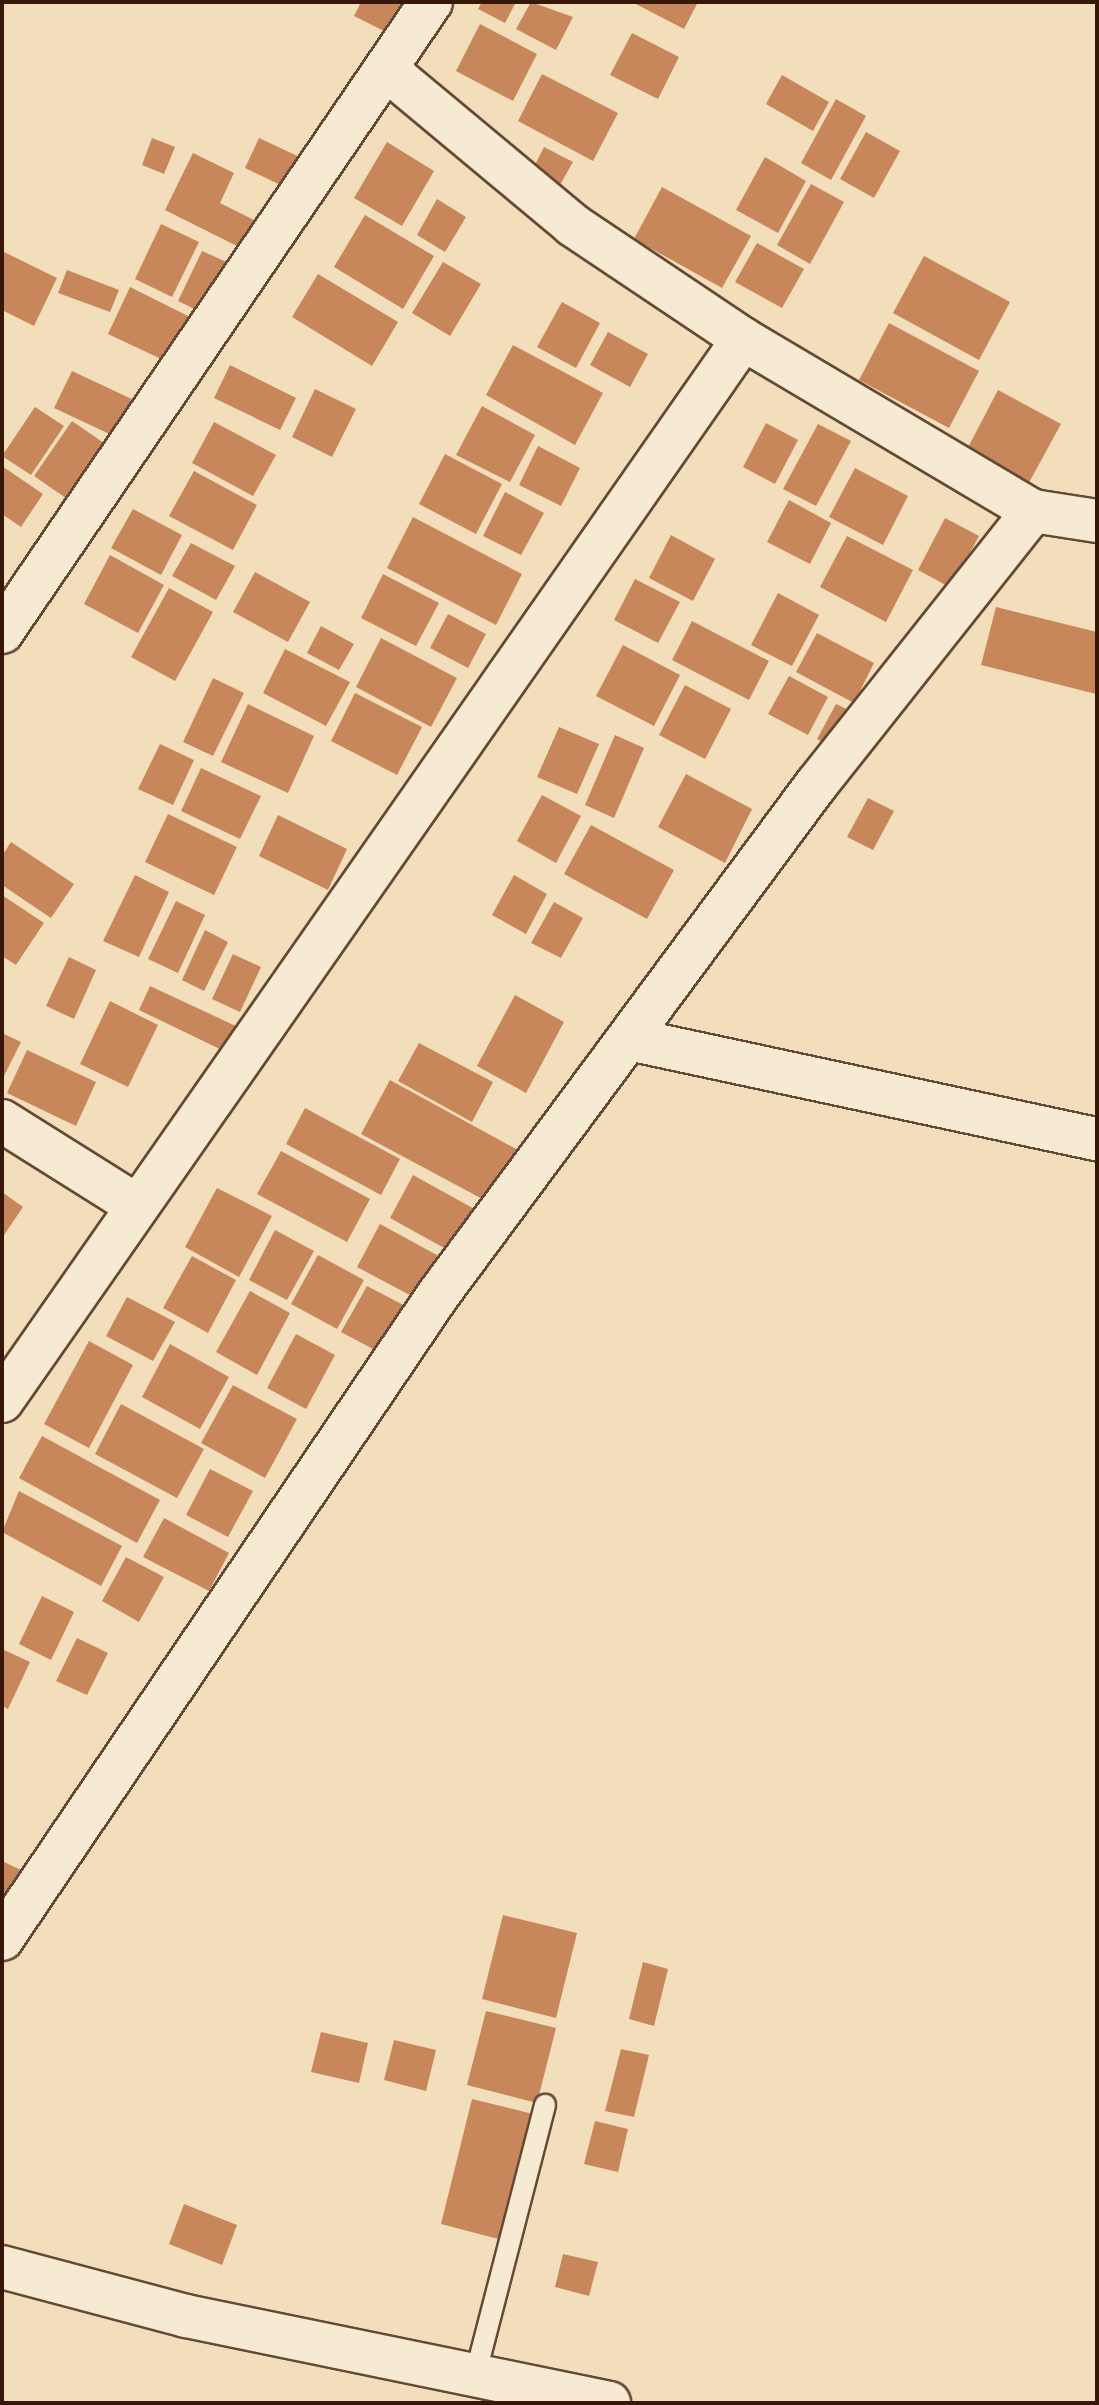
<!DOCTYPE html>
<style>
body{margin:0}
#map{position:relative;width:1099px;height:2405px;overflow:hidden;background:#f3debb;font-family:"IM FELL DW Pica",serif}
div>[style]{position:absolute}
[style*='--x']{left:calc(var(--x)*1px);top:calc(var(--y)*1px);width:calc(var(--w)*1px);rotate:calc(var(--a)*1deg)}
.building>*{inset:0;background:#c7875a}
.roads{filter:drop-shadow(2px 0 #654935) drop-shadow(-2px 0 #654935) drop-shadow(0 2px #654935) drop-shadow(0 -2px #654935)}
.lane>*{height:20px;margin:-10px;padding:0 10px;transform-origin:10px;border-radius:10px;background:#f7ead3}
.street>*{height:42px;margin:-21px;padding:0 21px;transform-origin:21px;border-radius:21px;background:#f7ead3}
span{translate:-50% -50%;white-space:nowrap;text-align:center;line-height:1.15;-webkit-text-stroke:6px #f7ead3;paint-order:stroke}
.frame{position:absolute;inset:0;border:4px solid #361708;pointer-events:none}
</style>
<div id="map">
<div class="building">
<i style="clip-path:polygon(361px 2px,404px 2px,388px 33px,354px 16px)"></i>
<i style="clip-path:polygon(482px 2px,516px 2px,505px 23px,478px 9px)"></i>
<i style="clip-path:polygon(531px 2px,573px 17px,556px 50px,516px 29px)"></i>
<i style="clip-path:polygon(632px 2px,698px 2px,684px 29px)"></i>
<i style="clip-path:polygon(480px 24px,537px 54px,513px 101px,456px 71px)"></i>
<i style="clip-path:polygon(632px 33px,679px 57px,658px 99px,610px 75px)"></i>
<i style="clip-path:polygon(542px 74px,618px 113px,593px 161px,518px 121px)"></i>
<i style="clip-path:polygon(782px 75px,829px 102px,813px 131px,766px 104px)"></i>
<i style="clip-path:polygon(836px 99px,866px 116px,831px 180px,801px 163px)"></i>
<i style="clip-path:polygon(866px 132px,900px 151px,874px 198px,840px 179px)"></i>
<i style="clip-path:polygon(152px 138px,175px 147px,164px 174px,142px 165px)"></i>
<i style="clip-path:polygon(259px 138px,306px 160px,291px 190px,245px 168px)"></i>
<i style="clip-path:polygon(387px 142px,434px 171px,402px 226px,354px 198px)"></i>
<i style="clip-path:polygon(544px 147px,573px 162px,560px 185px,532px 171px)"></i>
<i style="clip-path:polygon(193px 153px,234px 173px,220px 203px,254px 220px,241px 248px,165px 210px)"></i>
<i style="clip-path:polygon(765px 157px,806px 181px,778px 233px,736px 210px)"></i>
<i style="clip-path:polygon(811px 184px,844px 202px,810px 264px,777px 245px)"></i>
<i style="clip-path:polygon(662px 187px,751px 236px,722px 288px,634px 239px)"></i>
<i style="clip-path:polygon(437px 199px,466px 217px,445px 252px,417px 235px)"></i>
<i style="clip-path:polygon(365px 215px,434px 256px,403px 309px,334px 267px)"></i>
<i style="clip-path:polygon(161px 224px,199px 242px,172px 297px,135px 279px)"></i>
<i style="clip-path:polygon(757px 243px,804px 269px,782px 308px,735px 282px)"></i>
<i style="clip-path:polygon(2px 251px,57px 278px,34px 326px,2px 310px)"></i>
<i style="clip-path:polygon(202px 251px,231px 264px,207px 315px,178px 301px)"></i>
<i style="clip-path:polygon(924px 256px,1010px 302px,979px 360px,893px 313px)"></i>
<i style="clip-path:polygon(443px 262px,481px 284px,450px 336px,412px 313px)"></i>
<i style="clip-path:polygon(67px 270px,119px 290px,110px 312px,58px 293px)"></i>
<i style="clip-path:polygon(318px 274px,398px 322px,372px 366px,292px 317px)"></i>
<i style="clip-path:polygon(130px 287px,198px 321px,176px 366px,108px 334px)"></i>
<i style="clip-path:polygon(562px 302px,600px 323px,576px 368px,537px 347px)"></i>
<i style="clip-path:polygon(889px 323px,979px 371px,949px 428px,859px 380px)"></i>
<i style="clip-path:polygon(608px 332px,648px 354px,630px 387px,590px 365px)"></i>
<i style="clip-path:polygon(513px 345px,603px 393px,575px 445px,486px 395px)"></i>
<i style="clip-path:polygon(230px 365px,296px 398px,280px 430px,214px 398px)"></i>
<i style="clip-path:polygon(72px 371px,136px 401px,118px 438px,54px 408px)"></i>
<i style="clip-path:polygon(315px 389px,356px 409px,332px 457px,292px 437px)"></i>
<i style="clip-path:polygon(998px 390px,1061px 424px,1026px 488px,964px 455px)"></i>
<i style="clip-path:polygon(482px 406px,535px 435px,510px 482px,456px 455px)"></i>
<i style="clip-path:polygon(35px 407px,64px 426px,31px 475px,2px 456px)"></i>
<i style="clip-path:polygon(72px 421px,114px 450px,76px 505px,34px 476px)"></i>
<i style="clip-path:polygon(214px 422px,276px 455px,253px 496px,192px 463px)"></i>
<i style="clip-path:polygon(766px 423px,798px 440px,775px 484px,743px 467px)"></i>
<i style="clip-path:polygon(818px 424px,851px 441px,816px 506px,783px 489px)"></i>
<i style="clip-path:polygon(538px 446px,580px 468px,561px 506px,519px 485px)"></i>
<i style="clip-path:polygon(445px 454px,502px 484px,476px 534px,419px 504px)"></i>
<i style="clip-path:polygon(2px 466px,43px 494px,21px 527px,2px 514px)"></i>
<i style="clip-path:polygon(855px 468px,908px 496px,883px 545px,829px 517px)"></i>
<i style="clip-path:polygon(194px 471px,257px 505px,233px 550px,169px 516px)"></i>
<i style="clip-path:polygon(505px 492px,544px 513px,521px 555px,483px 536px)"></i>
<i style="clip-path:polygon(789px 500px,831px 523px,810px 564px,767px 542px)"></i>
<i style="clip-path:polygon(133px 509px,182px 535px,161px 575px,111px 548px)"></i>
<i style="clip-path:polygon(413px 517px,522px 574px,496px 625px,387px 568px)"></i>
<i style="clip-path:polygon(945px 518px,979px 536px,951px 588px,918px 570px)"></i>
<i style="clip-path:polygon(671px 535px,715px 559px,693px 601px,649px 578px)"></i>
<i style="clip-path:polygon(847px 536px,913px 570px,886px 622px,820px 587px)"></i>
<i style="clip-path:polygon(191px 543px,235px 566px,216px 600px,172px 576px)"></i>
<i style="clip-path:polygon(110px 555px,164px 585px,138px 633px,84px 604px)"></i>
<i style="clip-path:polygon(255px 572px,310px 602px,288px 642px,233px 612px)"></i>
<i style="clip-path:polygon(383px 574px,439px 603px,416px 646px,361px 618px)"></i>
<i style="clip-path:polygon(635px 579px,680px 602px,658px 643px,614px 620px)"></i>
<i style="clip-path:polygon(169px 588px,213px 612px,175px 681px,131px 657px)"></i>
<i style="clip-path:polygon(778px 593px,819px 615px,792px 666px,751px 645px)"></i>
<i style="clip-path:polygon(996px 607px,1097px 632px,1096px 694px,981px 665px)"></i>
<i style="clip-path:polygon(448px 614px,486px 634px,468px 668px,430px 648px)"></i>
<i style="clip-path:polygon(692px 621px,769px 661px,749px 700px,672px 660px)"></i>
<i style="clip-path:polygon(321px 626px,354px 644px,339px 670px,307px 653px)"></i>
<i style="clip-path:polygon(817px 633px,874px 663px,854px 703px,796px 672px)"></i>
<i style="clip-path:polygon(381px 638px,457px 678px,431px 727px,356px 687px)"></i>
<i style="clip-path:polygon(623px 645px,680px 675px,654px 726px,596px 696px)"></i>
<i style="clip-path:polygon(285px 649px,350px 682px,326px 726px,263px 693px)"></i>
<i style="clip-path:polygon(789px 676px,828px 697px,808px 735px,768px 714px)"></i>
<i style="clip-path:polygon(213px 678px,244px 693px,213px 756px,183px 742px)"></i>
<i style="clip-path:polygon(685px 685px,731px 709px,705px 759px,659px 735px)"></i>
<i style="clip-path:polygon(355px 693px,422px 727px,397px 775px,331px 741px)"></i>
<i style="clip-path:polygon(248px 704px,314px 736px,288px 793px,221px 762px)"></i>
<i style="clip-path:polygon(836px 704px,855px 713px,836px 749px,817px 739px)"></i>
<i style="clip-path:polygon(559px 727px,599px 744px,577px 794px,537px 777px)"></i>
<i style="clip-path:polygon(615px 735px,644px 748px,614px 818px,585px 805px)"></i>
<i style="clip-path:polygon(160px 744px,194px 760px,173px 805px,138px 789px)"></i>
<i style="clip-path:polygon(201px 768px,261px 796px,240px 839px,181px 811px)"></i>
<i style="clip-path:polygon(686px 774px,752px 809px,725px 863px,658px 827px)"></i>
<i style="clip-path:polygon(542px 795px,581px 816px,556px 863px,517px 841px)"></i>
<i style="clip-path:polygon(868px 798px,894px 811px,873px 850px,847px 837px)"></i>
<i style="clip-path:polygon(168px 814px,237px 847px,214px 895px,145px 862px)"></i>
<i style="clip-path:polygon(278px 815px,347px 849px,328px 890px,259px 856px)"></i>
<i style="clip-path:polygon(591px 825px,674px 870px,647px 919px,564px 874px)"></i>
<i style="clip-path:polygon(11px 842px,74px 884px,51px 918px,2px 885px,2px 856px)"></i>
<i style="clip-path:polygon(135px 875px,169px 892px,139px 957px,103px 941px)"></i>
<i style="clip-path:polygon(514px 875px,547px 894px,526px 934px,492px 915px)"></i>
<i style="clip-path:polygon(2px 895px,44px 923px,16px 965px,2px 956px)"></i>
<i style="clip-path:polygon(176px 901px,205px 915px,178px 973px,148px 959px)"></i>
<i style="clip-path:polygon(554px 902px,583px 918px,561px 958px,531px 943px)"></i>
<i style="clip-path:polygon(205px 930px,228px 942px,204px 991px,182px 980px)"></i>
<i style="clip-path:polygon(233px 954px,261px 967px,240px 1012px,212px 999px)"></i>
<i style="clip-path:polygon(69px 957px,96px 970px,74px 1019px,46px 1006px)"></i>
<i style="clip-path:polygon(150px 986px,238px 1027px,226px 1052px,139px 1010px)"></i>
<i style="clip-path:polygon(515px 995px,564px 1022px,526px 1093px,477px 1066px)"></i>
<i style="clip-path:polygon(110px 1001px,158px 1025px,128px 1087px,80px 1064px)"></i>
<i style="clip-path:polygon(2px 1033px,21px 1042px,2px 1080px)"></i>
<i style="clip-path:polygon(419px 1043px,493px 1082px,472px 1122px,398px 1081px)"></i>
<i style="clip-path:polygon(27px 1050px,96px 1082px,76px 1126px,7px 1093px)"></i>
<i style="clip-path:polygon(390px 1080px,516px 1149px,488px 1202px,361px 1134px)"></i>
<i style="clip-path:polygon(305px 1108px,400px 1159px,381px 1195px,286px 1144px)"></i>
<i style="clip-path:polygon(281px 1151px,370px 1199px,347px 1242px,257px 1194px)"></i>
<i style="clip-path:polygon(413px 1175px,478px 1211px,455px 1254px,390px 1218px)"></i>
<i style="clip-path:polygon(217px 1188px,272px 1216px,239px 1277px,185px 1247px)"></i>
<i style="clip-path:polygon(2px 1192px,23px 1207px,2px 1238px)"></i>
<i style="clip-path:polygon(380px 1224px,446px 1260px,423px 1302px,357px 1267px)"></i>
<i style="clip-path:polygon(275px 1230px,314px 1251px,287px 1300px,249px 1280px)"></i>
<i style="clip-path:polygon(318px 1255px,364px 1280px,337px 1329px,291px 1304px)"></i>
<i style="clip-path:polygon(192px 1256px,236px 1280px,208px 1333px,163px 1308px)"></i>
<i style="clip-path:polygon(367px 1286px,413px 1310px,388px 1357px,341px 1332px)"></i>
<i style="clip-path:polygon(250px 1291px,290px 1313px,257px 1375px,216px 1352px)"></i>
<i style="clip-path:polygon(127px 1297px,175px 1322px,153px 1361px,106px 1336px)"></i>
<i style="clip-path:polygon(296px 1334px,335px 1355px,306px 1409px,267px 1388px)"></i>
<i style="clip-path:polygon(89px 1341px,133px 1365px,89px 1448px,44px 1424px)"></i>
<i style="clip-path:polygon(170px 1344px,229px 1377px,200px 1429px,142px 1397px)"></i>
<i style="clip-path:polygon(233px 1385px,297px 1419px,265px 1478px,201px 1443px)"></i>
<i style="clip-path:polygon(121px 1404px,204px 1449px,177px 1498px,95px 1454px)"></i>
<i style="clip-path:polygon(42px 1436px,160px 1500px,137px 1543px,19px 1478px)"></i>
<i style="clip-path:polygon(210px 1469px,253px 1491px,228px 1537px,186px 1515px)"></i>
<i style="clip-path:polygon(19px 1491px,122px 1546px,101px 1586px,2px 1532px)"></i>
<i style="clip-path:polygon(164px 1518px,229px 1553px,209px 1591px,143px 1557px)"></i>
<i style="clip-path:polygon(126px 1557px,164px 1577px,139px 1622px,102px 1601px)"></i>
<i style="clip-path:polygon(42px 1596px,74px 1612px,51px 1660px,19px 1644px)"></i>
<i style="clip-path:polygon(77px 1638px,108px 1653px,87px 1695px,56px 1681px)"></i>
<i style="clip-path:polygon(2px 1649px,30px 1662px,8px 1709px,2px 1706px)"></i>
<i style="clip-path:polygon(2px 1861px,21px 1870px,2px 1911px)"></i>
<i style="clip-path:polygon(503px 1915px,577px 1933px,556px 2018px,482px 1999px)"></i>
<i style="clip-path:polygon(643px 1962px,668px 1969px,654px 2026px,629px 2019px)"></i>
<i style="clip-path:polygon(486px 2011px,556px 2028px,537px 2103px,467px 2085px)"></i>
<i style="clip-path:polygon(321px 2032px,368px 2043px,359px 2083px,311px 2072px)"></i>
<i style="clip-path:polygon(394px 2040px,436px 2050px,426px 2091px,384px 2080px)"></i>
<i style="clip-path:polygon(621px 2049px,649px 2055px,634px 2117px,605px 2111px)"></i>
<i style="clip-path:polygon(472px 2099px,537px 2115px,506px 2241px,441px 2224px)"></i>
<i style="clip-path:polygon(595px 2121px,628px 2129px,618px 2172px,584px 2164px)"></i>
<i style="clip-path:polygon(184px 2204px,237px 2225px,222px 2265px,169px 2244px)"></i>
<i style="clip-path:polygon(563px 2254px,598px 2262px,589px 2296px,555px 2287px)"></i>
</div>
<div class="roads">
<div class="lane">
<i style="--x:476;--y:2372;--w:276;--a:-75.5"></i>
</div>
<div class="street">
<i style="--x:743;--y:339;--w:337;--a:30.7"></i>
<i style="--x:1033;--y:511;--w:65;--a:8.9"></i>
<i style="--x:2;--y:632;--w:762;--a:-55.75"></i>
<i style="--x:629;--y:1039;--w:479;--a:12.1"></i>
<i style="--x:2;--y:1121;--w:158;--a:32.1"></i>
<i style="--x:2;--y:1401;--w:1295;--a:-55.09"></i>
<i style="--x:743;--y:339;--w:205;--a:-146.2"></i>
<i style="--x:573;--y:225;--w:242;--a:-140.2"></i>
<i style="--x:2;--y:1939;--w:778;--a:-55.9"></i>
<i style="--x:438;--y:1295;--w:635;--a:-53.46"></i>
<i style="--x:816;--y:785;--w:350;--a:-51.6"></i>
<i style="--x:2;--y:2267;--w:190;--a:14.9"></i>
<i style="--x:186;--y:2316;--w:432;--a:11.6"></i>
</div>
</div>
<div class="frame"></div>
</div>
